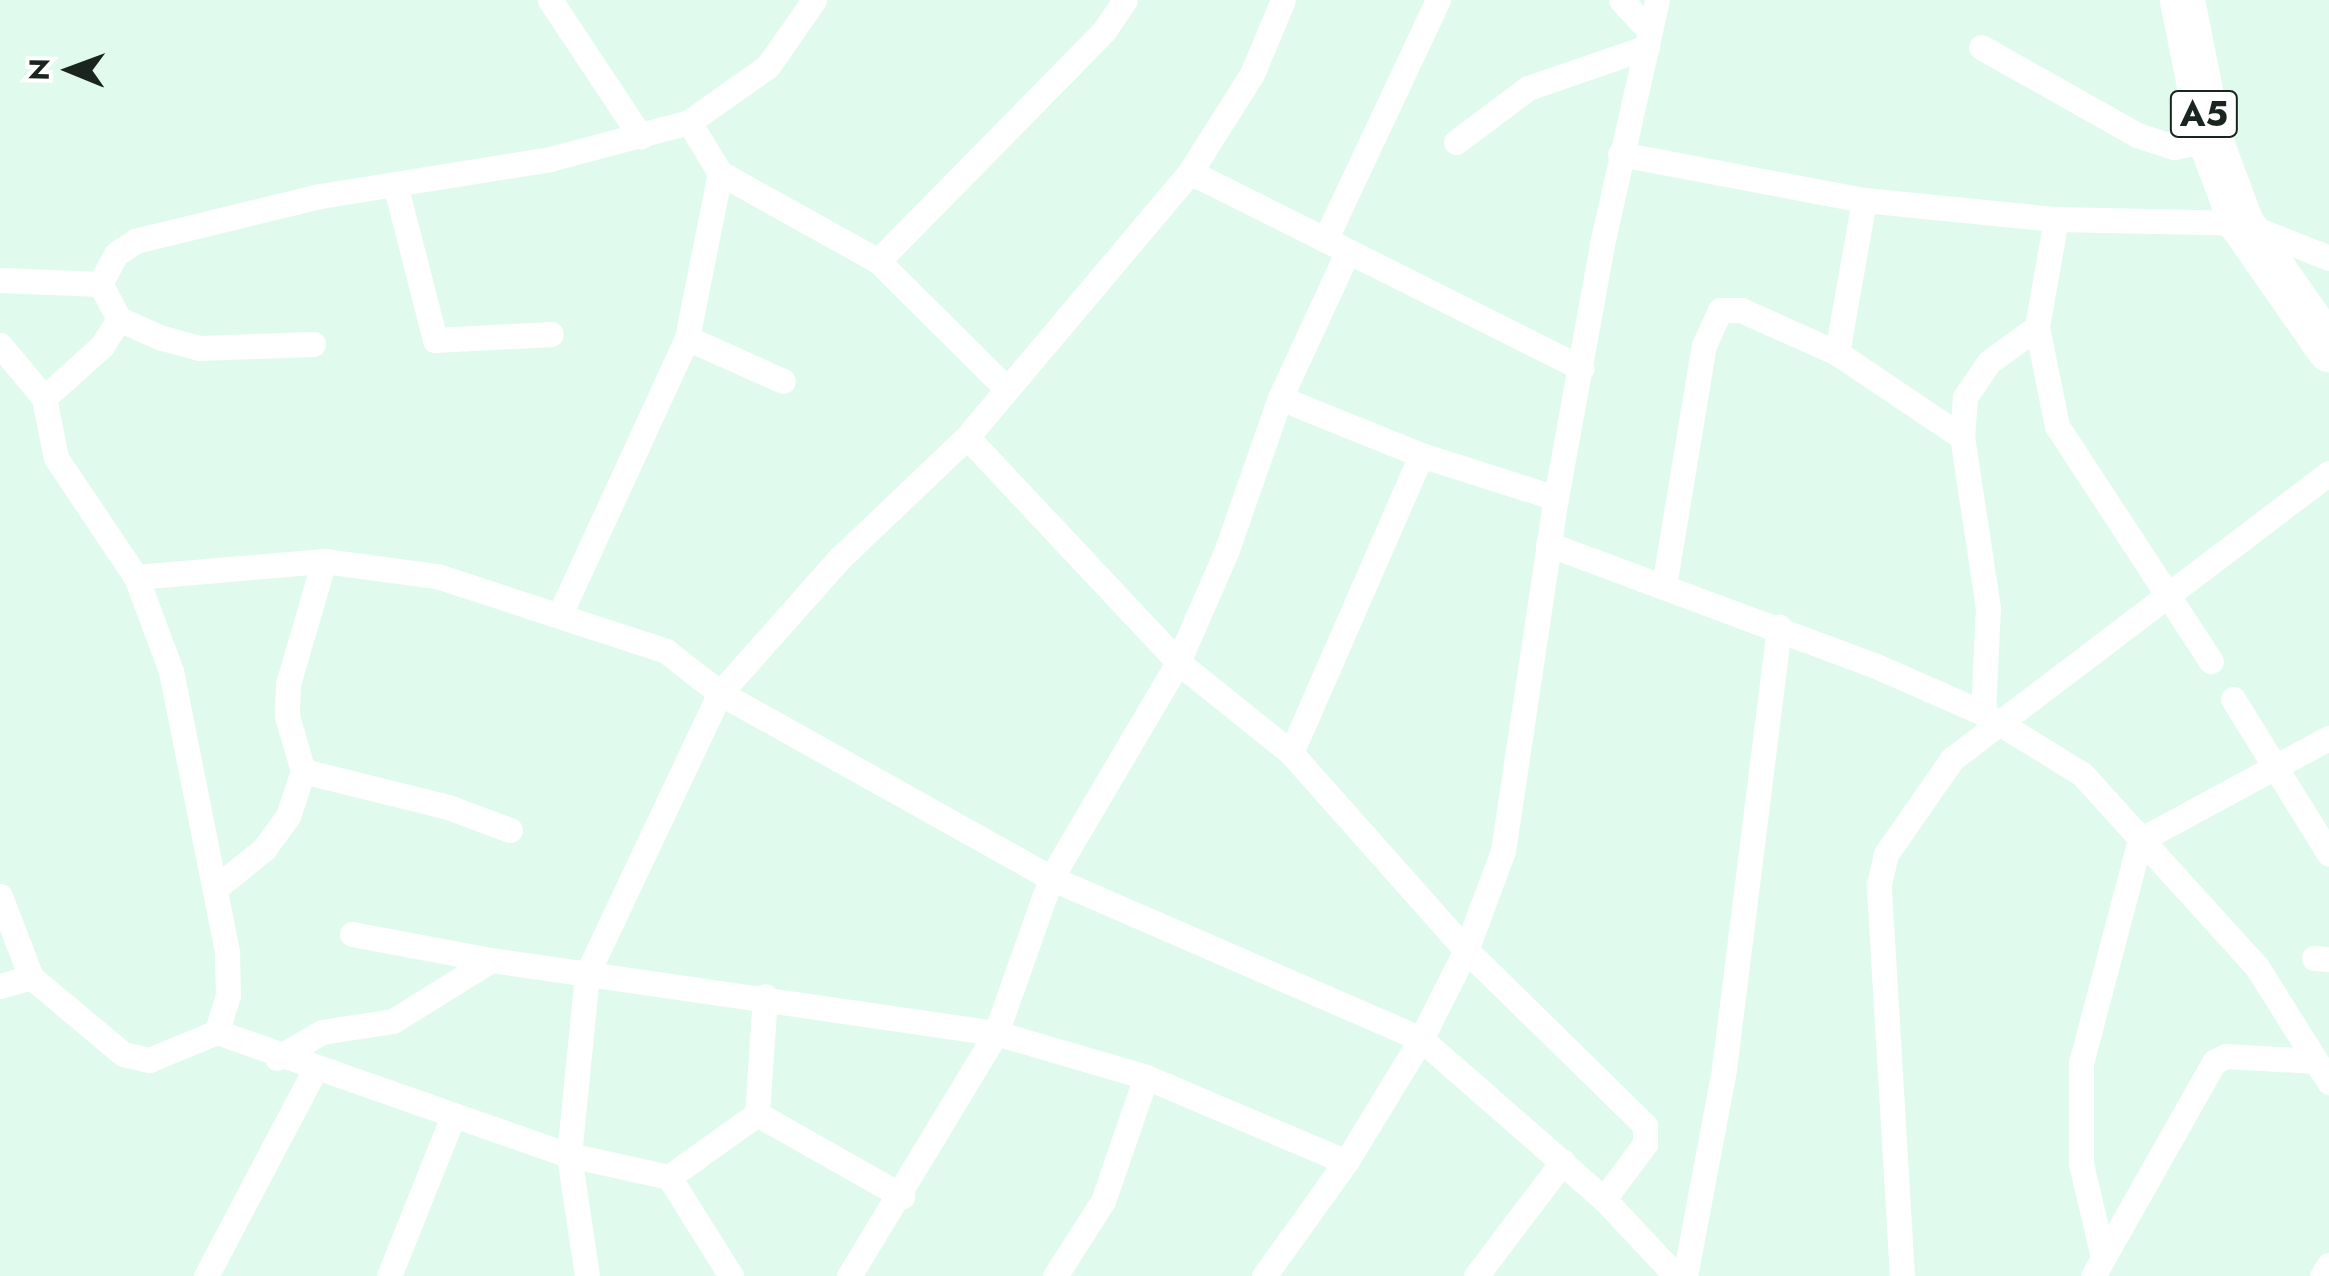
<!DOCTYPE html>
<style>
body{margin:0}
#map{position:relative;width:2329px;height:1276px;overflow:hidden;background:#e0fbed;font-family:Jost,sans-serif}
div>[style]{position:absolute}
[style*='--x']{left:calc(var(--x)*1px);top:calc(var(--y)*1px);width:calc(var(--w)*1px);rotate:calc(var(--a)*1deg)}
.street>*{height:25px;margin:-12.5px;padding:0 12.5px;transform-origin:12.5px;border-radius:12.5px;background:#fff}
.highway>*{height:45px;margin:-22.5px;padding:0 22.5px;transform-origin:22.5px;border-radius:22.5px;background:#fff}
span{translate:-50% -50%;white-space:nowrap;text-align:center;line-height:1.15;-webkit-text-stroke:8px #fff;paint-order:stroke}
.shield-label span{padding:2px 8px;background:#fff;border:2px solid;border-radius:8px;-webkit-text-stroke-width:0}
.shield-label{font-size:35px;color:#1b2520;font-weight:700}
.north{position:absolute;left:20px;top:20px;width:100px;height:100px;-webkit-text-stroke:8px #fff;paint-order:stroke;rotate:271deg;font-size:28px;font-weight:700;line-height:40px;text-align:center;color:#1b2520}
.north::after{content:'';display:block;margin:auto;width:35px;height:45px;background:#1b2520;clip-path:polygon(50% 0,100% 100%,50% 72%,0 100%)}
</style>
<div id="map">
<div class="street">
<i style="--x:550;--y:0;--w:164;--a:56.4"></i>
<i style="--x:1621;--y:0;--w:42;--a:46.9"></i>
<i style="--x:1981;--y:47;--w:179;--a:29.4"></i>
<i style="--x:2137;--y:135;--w:39;--a:18"></i>
<i style="--x:2174;--y:147;--w:37;--a:-11"></i>
<i style="--x:689;--y:122;--w:60;--a:58.7"></i>
<i style="--x:720;--y:173;--w:181;--a:29.1"></i>
<i style="--x:878;--y:261;--w:179;--a:44.8"></i>
<i style="--x:1456;--y:142;--w:90;--a:-36.9"></i>
<i style="--x:1528;--y:88;--w:126;--a:-19"></i>
<i style="--x:1620;--y:154;--w:248;--a:10.7"></i>
<i style="--x:1864;--y:200;--w:193;--a:5.7"></i>
<i style="--x:2056;--y:219;--w:185;--a:1.2"></i>
<i style="--x:2241;--y:223;--w:95;--a:21.7"></i>
<i style="--x:1190;--y:172;--w:438;--a:26.6"></i>
<i style="--x:395;--y:184;--w:161;--a:75.6"></i>
<i style="--x:435;--y:340;--w:116;--a:-3"></i>
<i style="--x:2056;--y:219;--w:110;--a:100"></i>
<i style="--x:2037;--y:327;--w:101;--a:78.6"></i>
<i style="--x:2057;--y:426;--w:281;--a:56.8"></i>
<i style="--x:1325;--y:240;--w:265;--a:-64.8"></i>
<i style="--x:878;--y:261;--w:322;--a:-45.5"></i>
<i style="--x:1104;--y:31;--w:37;--a:-56"></i>
<i style="--x:0;--y:280;--w:100;--a:2.3"></i>
<i style="--x:687;--y:338;--w:105;--a:24.1"></i>
<i style="--x:313;--y:344;--w:114;--a:178"></i>
<i style="--x:199;--y:348;--w:41;--a:-164.6"></i>
<i style="--x:159;--y:337;--w:44;--a:-155.8"></i>
<i style="--x:119;--y:319;--w:40;--a:-118"></i>
<i style="--x:100;--y:284;--w:34;--a:-62"></i>
<i style="--x:116;--y:254;--w:23;--a:-34"></i>
<i style="--x:135;--y:241;--w:190;--a:-13.7"></i>
<i style="--x:320;--y:196;--w:233;--a:-9.1"></i>
<i style="--x:550;--y:159;--w:144;--a:-14.9"></i>
<i style="--x:689;--y:122;--w:97;--a:-35.3"></i>
<i style="--x:768;--y:66;--w:80;--a:-55.1"></i>
<i style="--x:0;--y:345;--w:69;--a:50.3"></i>
<i style="--x:44;--y:398;--w:61;--a:78.7"></i>
<i style="--x:56;--y:458;--w:143;--a:56.1"></i>
<i style="--x:136;--y:577;--w:100;--a:69.6"></i>
<i style="--x:171;--y:671;--w:287;--a:78.7"></i>
<i style="--x:227;--y:952;--w:43;--a:88.7"></i>
<i style="--x:228;--y:995;--w:39;--a:107"></i>
<i style="--x:217;--y:1032;--w:373;--a:19.3"></i>
<i style="--x:569;--y:1155;--w:102;--a:12.4"></i>
<i style="--x:669;--y:1177;--w:117;--a:57.9"></i>
<i style="--x:1837;--y:353;--w:155;--a:-80"></i>
<i style="--x:44;--y:398;--w:78;--a:-41.9"></i>
<i style="--x:102;--y:346;--w:32;--a:-58"></i>
<i style="--x:1280;--y:398;--w:152;--a:22"></i>
<i style="--x:1421;--y:455;--w:142;--a:17.7"></i>
<i style="--x:967;--y:437;--w:308;--a:46.8"></i>
<i style="--x:1178;--y:662;--w:145;--a:38.8"></i>
<i style="--x:1291;--y:753;--w:264;--a:48.4"></i>
<i style="--x:1466;--y:950;--w:250;--a:44.4"></i>
<i style="--x:1645;--y:1125;--w:19;--a:90"></i>
<i style="--x:1645;--y:1144;--w:69;--a:126.7"></i>
<i style="--x:1548;--y:544;--w:348;--a:20.4"></i>
<i style="--x:1874;--y:665;--w:119;--a:23.8"></i>
<i style="--x:1983;--y:713;--w:116;--a:31.6"></i>
<i style="--x:2082;--y:774;--w:261;--a:47.8"></i>
<i style="--x:2257;--y:967;--w:136;--a:57.9"></i>
<i style="--x:324;--y:561;--w:128;--a:106.3"></i>
<i style="--x:288;--y:684;--w:32;--a:92"></i>
<i style="--x:287;--y:716;--w:57;--a:73.8"></i>
<i style="--x:303;--y:771;--w:149;--a:13.9"></i>
<i style="--x:448;--y:807;--w:66;--a:20.4"></i>
<i style="--x:136;--y:577;--w:189;--a:-4.9"></i>
<i style="--x:324;--y:561;--w:114;--a:7.6"></i>
<i style="--x:437;--y:576;--w:241;--a:18.1"></i>
<i style="--x:666;--y:651;--w:68;--a:37.9"></i>
<i style="--x:720;--y:693;--w:379;--a:29.2"></i>
<i style="--x:1051;--y:878;--w:404;--a:23.5"></i>
<i style="--x:1421;--y:1039;--w:243;--a:41.2"></i>
<i style="--x:1604;--y:1199;--w:105;--a:46.9"></i>
<i style="--x:1664;--y:586;--w:244;--a:-80.6"></i>
<i style="--x:1704;--y:345;--w:38;--a:-65"></i>
<i style="--x:1720;--y:310;--w:21;--a:0"></i>
<i style="--x:1741;--y:310;--w:105;--a:24.1"></i>
<i style="--x:1837;--y:353;--w:151;--a:33.9"></i>
<i style="--x:561;--y:612;--w:302;--a:-65.3"></i>
<i style="--x:687;--y:338;--w:168;--a:-78.7"></i>
<i style="--x:2233;--y:699;--w:182;--a:58.2"></i>
<i style="--x:1983;--y:713;--w:105;--a:-87.3"></i>
<i style="--x:1988;--y:608;--w:173;--a:-98.6"></i>
<i style="--x:1962;--y:437;--w:40;--a:-85.7"></i>
<i style="--x:1965;--y:397;--w:42;--a:-55.6"></i>
<i style="--x:1989;--y:362;--w:59;--a:-36.1"></i>
<i style="--x:1291;--y:753;--w:325;--a:-66.4"></i>
<i style="--x:218;--y:886;--w:59;--a:-38.8"></i>
<i style="--x:264;--y:849;--w:41;--a:-54"></i>
<i style="--x:288;--y:816;--w:47;--a:-71.6"></i>
<i style="--x:0;--y:896;--w:87;--a:69.1"></i>
<i style="--x:31;--y:977;--w:120;--a:39.9"></i>
<i style="--x:123;--y:1054;--w:27;--a:13"></i>
<i style="--x:149;--y:1060;--w:74;--a:-22.4"></i>
<i style="--x:352;--y:934;--w:141;--a:10.6"></i>
<i style="--x:2314;--y:958;--w:15;--a:4"></i>
<i style="--x:0;--y:986;--w:32;--a:-16"></i>
<i style="--x:277;--y:1058;--w:52;--a:-30"></i>
<i style="--x:322;--y:1032;--w:72;--a:-8.8"></i>
<i style="--x:393;--y:1021;--w:115;--a:-31.9"></i>
<i style="--x:491;--y:960;--w:510;--a:8.23"></i>
<i style="--x:996;--y:1033;--w:156;--a:16.3"></i>
<i style="--x:1146;--y:1077;--w:217;--a:23"></i>
<i style="--x:757;--y:1114;--w:167;--a:29.5"></i>
<i style="--x:757;--y:1114;--w:118;--a:-86.1"></i>
<i style="--x:669;--y:1177;--w:108;--a:-35.6"></i>
<i style="--x:2103;--y:1257;--w:96;--a:-103.3"></i>
<i style="--x:2081;--y:1164;--w:101;--a:-90"></i>
<i style="--x:2081;--y:1063;--w:231;--a:-75.2"></i>
<i style="--x:2140;--y:840;--w:215;--a:-28.4"></i>
<i style="--x:206;--y:1276;--w:232;--a:-62.2"></i>
<i style="--x:389;--y:1276;--w:172;--a:-68.2"></i>
<i style="--x:587;--y:1276;--w:122;--a:-98.5"></i>
<i style="--x:569;--y:1155;--w:182;--a:-84.3"></i>
<i style="--x:587;--y:974;--w:311;--a:-64.7"></i>
<i style="--x:720;--y:693;--w:181;--a:-48.4"></i>
<i style="--x:840;--y:558;--w:175;--a:-43.6"></i>
<i style="--x:967;--y:437;--w:346;--a:-49.9"></i>
<i style="--x:1190;--y:172;--w:116;--a:-57.7"></i>
<i style="--x:1252;--y:74;--w:80;--a:-67.3"></i>
<i style="--x:849;--y:1276;--w:284;--a:-58.8"></i>
<i style="--x:996;--y:1033;--w:164;--a:-70.5"></i>
<i style="--x:1051;--y:878;--w:251;--a:-59.5"></i>
<i style="--x:1178;--y:662;--w:120;--a:-66.4"></i>
<i style="--x:1226;--y:552;--w:163;--a:-70.7"></i>
<i style="--x:1280;--y:398;--w:162;--a:-65.2"></i>
<i style="--x:1055;--y:1276;--w:89;--a:-57.4"></i>
<i style="--x:1103;--y:1201;--w:131;--a:-70.9"></i>
<i style="--x:1264;--y:1276;--w:140;--a:-54.3"></i>
<i style="--x:1346;--y:1162;--w:144;--a:-58.6"></i>
<i style="--x:1421;--y:1039;--w:100;--a:-63.2"></i>
<i style="--x:1466;--y:950;--w:106;--a:-69.5"></i>
<i style="--x:1503;--y:851;--w:357;--a:-81.5"></i>
<i style="--x:1556;--y:498;--w:258;--a:-79.7"></i>
<i style="--x:1602;--y:244;--w:250;--a:-77.3"></i>
<i style="--x:1476;--y:1276;--w:144;--a:-52.9"></i>
<i style="--x:1685;--y:1276;--w:211;--a:-79.3"></i>
<i style="--x:1724;--y:1069;--w:446;--a:-82.9"></i>
<i style="--x:1902;--y:1276;--w:393;--a:-93.4"></i>
<i style="--x:1879;--y:884;--w:31;--a:-77"></i>
<i style="--x:1886;--y:854;--w:116;--a:-55.2"></i>
<i style="--x:1952;--y:759;--w:473;--a:-37.2"></i>
<i style="--x:2093;--y:1276;--w:246;--a:-60.5"></i>
<i style="--x:2214;--y:1062;--w:13;--a:-27"></i>
<i style="--x:2226;--y:1056;--w:89;--a:3.2"></i>
<i style="--x:2322;--y:1276;--w:13;--a:-58"></i>
</div>
<div class="highway">
<i style="--x:2182;--y:0;--w:143;--a:78.7"></i>
<i style="--x:2210;--y:140;--w:89;--a:69.5"></i>
<i style="--x:2241;--y:223;--w:154;--a:55.1"></i>
</div>
<div class="shield-label">
<span style="left:2204px;top:114px">A5</span>
</div>
<div class="north">N</div>
</div>
